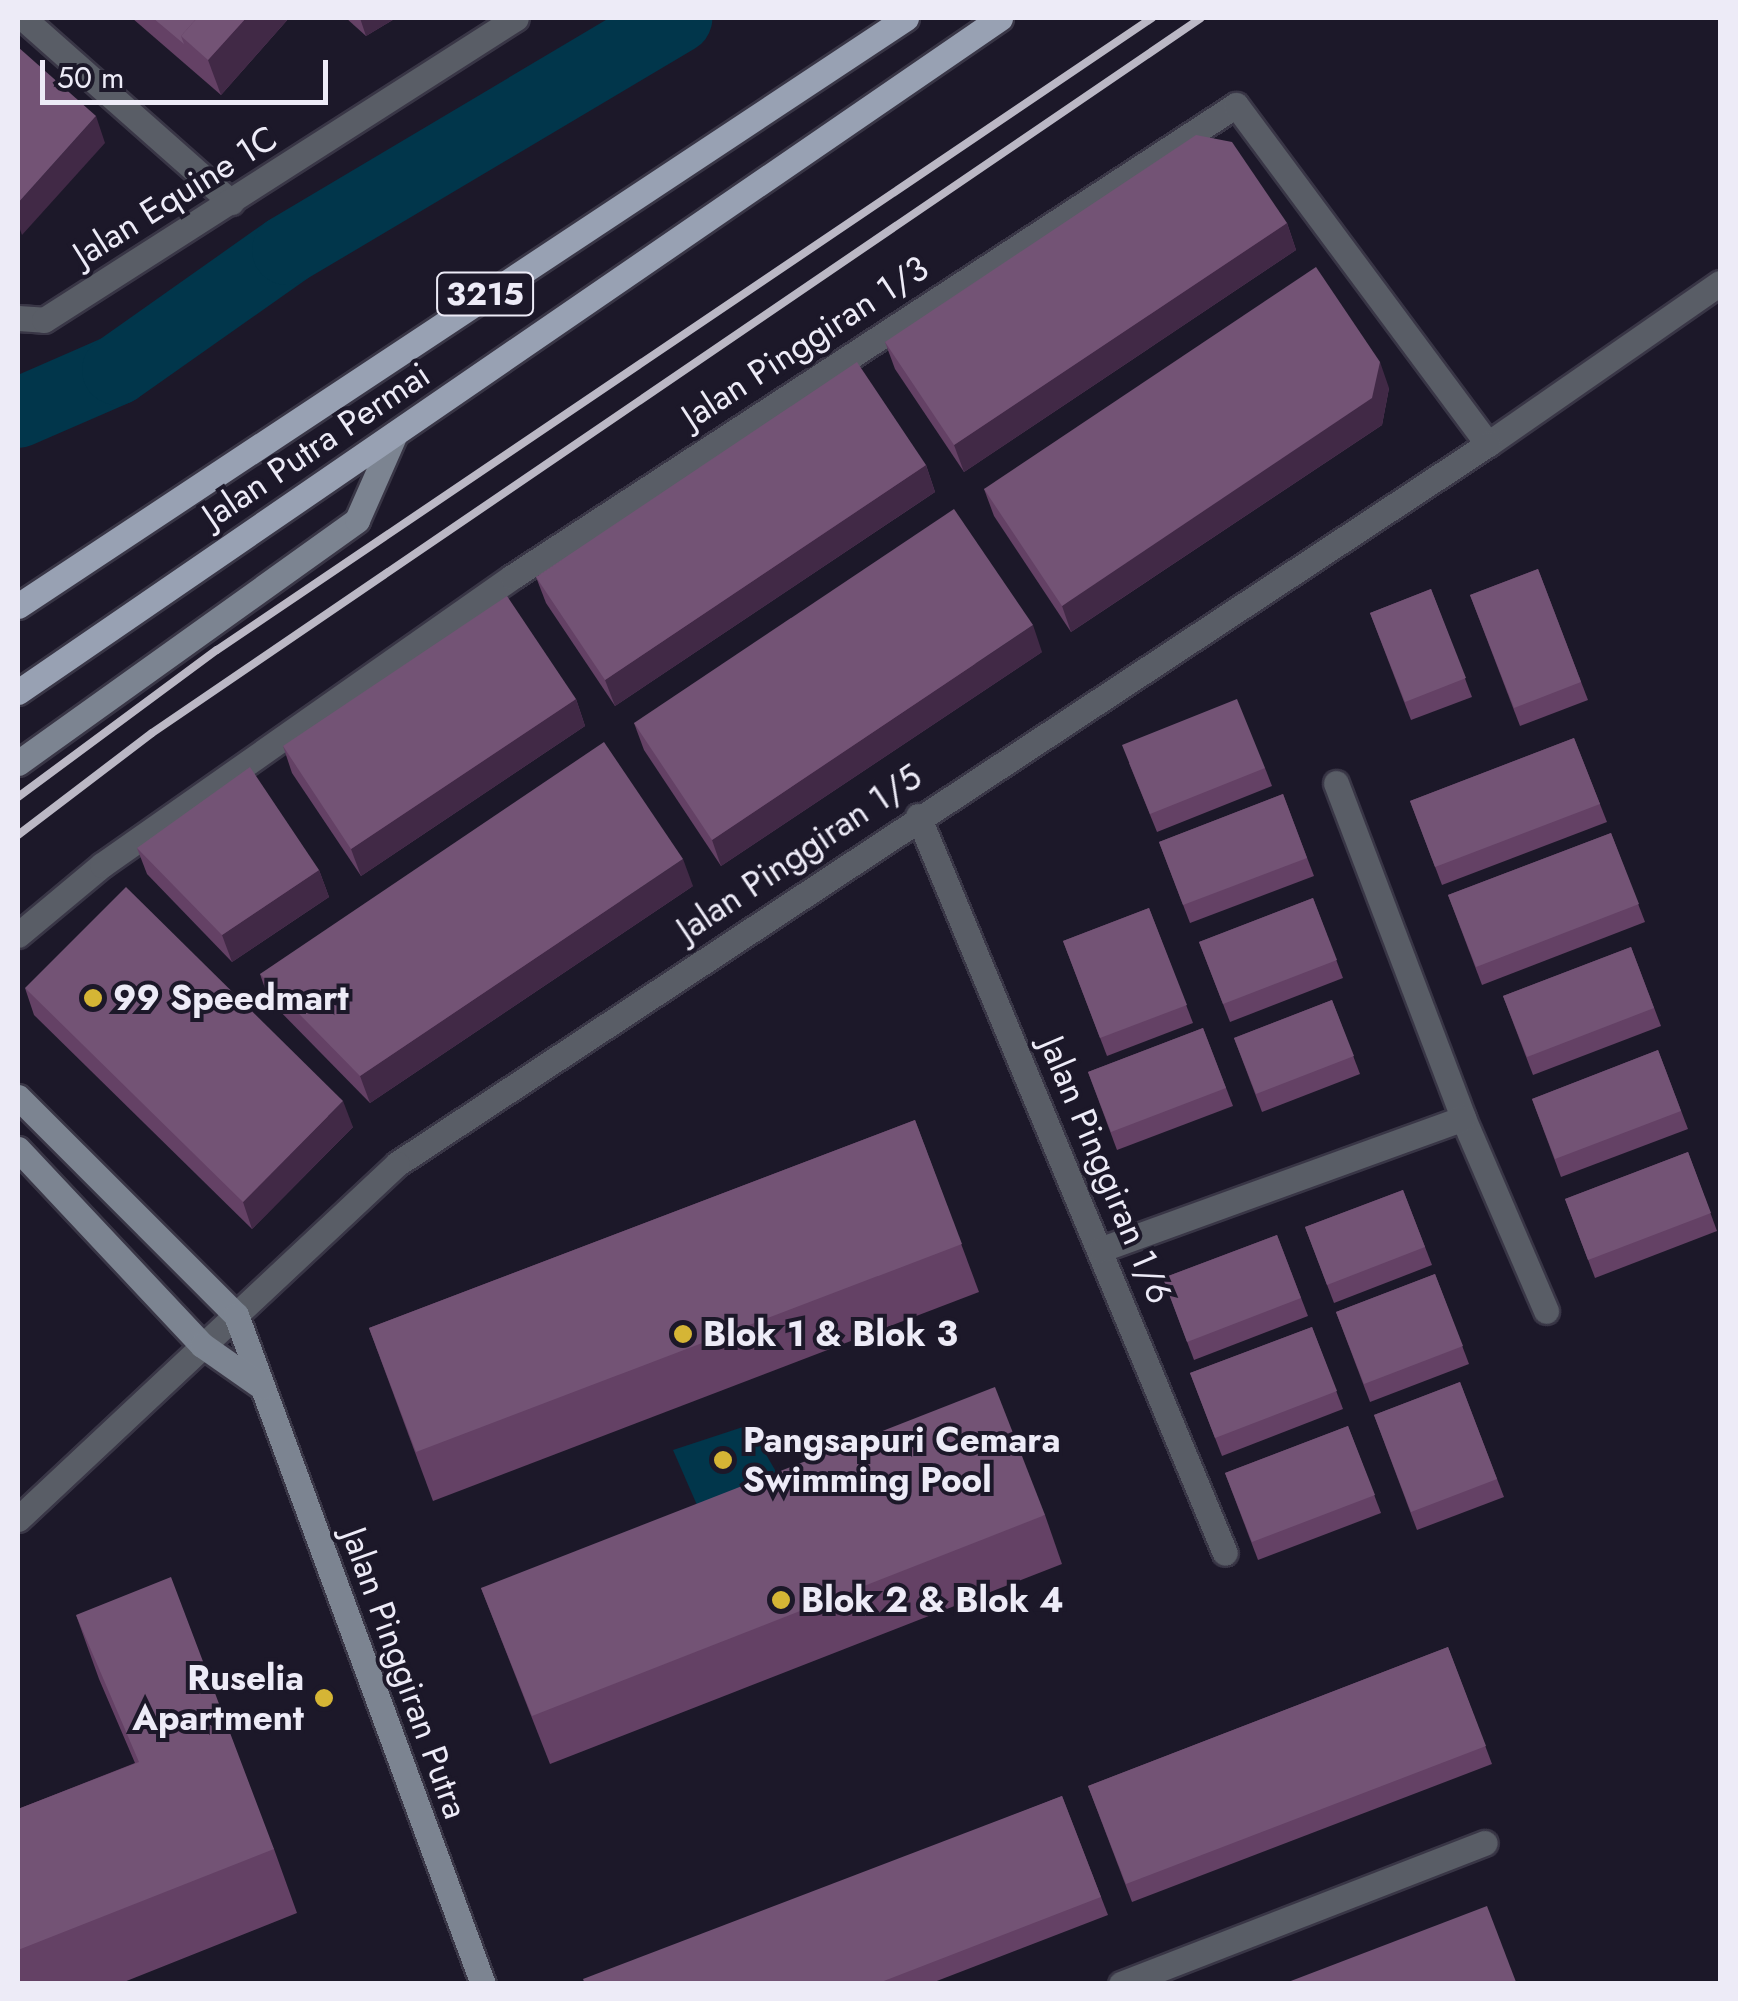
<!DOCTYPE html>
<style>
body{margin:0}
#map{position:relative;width:1738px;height:2001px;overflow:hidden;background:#1c1829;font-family:Jost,sans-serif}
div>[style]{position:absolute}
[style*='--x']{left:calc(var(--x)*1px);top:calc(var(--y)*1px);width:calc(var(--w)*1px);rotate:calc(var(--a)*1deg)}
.water>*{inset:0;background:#01364b}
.river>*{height:70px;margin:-35px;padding:0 35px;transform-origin:35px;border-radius:35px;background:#01364b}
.roads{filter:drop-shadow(2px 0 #393646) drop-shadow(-2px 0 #393646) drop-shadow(0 2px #393646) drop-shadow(0 -2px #393646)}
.street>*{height:25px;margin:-12.5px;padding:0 12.5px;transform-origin:12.5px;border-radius:12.5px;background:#595d66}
.secondary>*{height:25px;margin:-12.5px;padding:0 12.5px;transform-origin:12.5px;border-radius:12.5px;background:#7c8491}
.primary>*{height:25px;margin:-12.5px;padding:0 12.5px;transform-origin:12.5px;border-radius:12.5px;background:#98a1b3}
.rail>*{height:8px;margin:-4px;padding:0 4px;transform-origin:4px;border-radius:4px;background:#bbb8c5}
.wall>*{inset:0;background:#644165}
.shaded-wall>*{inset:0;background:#412946}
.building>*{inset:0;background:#735375}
.dots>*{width:28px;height:28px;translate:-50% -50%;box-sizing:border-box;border:5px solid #1c1829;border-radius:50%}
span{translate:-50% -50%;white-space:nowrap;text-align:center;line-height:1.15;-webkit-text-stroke:8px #1c1829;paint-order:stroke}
.shield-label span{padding:2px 8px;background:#1c1829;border:2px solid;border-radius:8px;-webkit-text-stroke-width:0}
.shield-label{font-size:32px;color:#edebf7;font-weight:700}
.street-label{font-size:35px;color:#edebf7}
.poi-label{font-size:35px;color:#edebf7;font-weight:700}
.left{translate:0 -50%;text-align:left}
.right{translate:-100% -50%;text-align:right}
.frame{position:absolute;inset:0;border:20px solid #edebf7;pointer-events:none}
.scale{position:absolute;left:40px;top:60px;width:288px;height:45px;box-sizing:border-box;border:5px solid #edebf7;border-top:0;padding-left:12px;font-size:30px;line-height:35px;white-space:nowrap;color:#edebf7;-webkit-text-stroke:8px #1c1829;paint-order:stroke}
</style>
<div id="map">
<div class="water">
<i style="clip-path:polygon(749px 1425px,775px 1470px,777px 1496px,697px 1505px,673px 1450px)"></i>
</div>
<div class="river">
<i style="--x:18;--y:413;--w:108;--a:-23.5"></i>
<i style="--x:117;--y:370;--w:208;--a:-35.2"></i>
<i style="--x:287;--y:250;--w:454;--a:-30.7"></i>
</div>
<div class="roads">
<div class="street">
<i style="--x:23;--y:18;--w:278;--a:41.5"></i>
<i style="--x:18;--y:318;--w:26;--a:4"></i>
<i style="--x:44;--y:320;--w:560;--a:-32.61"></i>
<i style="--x:1488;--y:444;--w:282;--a:-34.8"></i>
<i style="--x:1336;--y:783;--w:358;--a:69.2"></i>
<i style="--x:1463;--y:1118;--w:210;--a:66.7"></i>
<i style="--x:918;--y:816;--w:798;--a:67.39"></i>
<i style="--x:18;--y:935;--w:109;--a:-39.8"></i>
<i style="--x:102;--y:865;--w:501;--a:-35.09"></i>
<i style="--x:512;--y:577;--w:864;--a:-33.1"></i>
<i style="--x:1236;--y:105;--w:422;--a:53.4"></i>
<i style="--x:1488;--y:444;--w:1307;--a:146.58"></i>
<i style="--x:397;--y:1164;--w:519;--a:136.87"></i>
<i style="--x:1102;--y:1249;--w:384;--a:-19.9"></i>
<i style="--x:1121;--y:1984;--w:390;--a:-21.2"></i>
</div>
<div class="secondary">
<i style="--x:18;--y:763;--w:417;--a:-35.6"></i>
<i style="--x:357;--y:520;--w:94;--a:-66.2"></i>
<i style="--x:18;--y:1097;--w:308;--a:45"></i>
<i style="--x:236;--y:1315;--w:713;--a:69.74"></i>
<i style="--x:18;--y:1149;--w:269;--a:46.8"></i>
<i style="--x:202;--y:1345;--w:73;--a:35"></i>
</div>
<div class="primary">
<i style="--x:18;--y:606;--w:1065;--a:-33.51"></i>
<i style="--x:18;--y:692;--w:1191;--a:-34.46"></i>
</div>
</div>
<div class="rail">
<i style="--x:18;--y:797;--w:247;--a:-36.5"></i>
<i style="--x:217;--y:650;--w:1129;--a:-34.06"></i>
<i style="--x:18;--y:835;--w:168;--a:-37.3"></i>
<i style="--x:152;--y:733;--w:1269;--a:-34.28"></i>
</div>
<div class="wall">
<i style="clip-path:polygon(132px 18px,289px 18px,221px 95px)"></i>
<i style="clip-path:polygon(346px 18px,396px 18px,366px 36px)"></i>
<i style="clip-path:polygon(1287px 223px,1296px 250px,964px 472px,895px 369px,885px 342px)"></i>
<i style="clip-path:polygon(1389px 388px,1382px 425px,1071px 632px,994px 516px,984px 489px)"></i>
<i style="clip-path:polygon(926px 465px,935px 492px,615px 706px,546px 603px,536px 577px)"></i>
<i style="clip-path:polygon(1538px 569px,1588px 700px,1520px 726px,1470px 595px)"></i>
<i style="clip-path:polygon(1431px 589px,1472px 697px,1411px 720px,1370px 613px)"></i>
<i style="clip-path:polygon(1042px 652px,721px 866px,644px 750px,634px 723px)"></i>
<i style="clip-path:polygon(576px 699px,585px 726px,361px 876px,292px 773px,283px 746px)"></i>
<i style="clip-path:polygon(1574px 738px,1607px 822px,1442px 885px,1410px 801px)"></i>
<i style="clip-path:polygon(1129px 763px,1265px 768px,1272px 786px,1157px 832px)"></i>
<i style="clip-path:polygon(1283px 794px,1314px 876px,1190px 923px,1159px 842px)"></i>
<i style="clip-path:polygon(1611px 833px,1645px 922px,1482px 985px,1448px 895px)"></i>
<i style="clip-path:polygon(137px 848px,319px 870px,329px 897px,232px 962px,147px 874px)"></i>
<i style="clip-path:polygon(693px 886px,370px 1103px,269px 1000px,260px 974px)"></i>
<i style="clip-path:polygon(1313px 898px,1343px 978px,1230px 1022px,1199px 942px)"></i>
<i style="clip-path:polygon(1149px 908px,1193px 1023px,1107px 1056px,1063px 941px)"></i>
<i style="clip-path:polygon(1631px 947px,1661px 1026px,1533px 1075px,1503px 996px)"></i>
<i style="clip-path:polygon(25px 988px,353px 1127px,252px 1229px,34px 1015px)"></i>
<i style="clip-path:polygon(1332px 1000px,1360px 1074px,1262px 1112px,1234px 1038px)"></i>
<i style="clip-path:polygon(1203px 1028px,1233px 1106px,1117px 1150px,1088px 1072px)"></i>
<i style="clip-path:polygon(1658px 1050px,1688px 1129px,1561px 1177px,1532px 1099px)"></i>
<i style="clip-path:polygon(915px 1120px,979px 1292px,433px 1501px,369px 1328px)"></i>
<i style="clip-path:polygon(1688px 1152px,1717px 1231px,1595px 1278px,1565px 1199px)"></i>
<i style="clip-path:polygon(1403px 1190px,1432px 1265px,1334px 1303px,1305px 1227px)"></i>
<i style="clip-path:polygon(1277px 1235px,1308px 1316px,1194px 1360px,1163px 1278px)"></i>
<i style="clip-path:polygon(1435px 1274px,1469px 1364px,1370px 1402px,1336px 1312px)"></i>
<i style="clip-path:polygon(1312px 1327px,1343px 1409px,1222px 1456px,1190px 1373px)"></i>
<i style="clip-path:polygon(1460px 1382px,1504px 1497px,1417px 1530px,1374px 1415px)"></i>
<i style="clip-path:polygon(1348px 1426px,1381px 1513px,1258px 1560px,1225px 1473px)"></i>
<i style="clip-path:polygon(1045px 1515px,1062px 1564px,550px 1764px,481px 1588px)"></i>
<i style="clip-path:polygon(76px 1615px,274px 1849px,297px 1913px,119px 1984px,18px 1984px,18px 1809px,135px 1763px,99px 1679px)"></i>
<i style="clip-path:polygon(1448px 1647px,1492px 1764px,1132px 1902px,1088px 1786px)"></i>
<i style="clip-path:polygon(1062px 1796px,1108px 1915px,929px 1984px,585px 1984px)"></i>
</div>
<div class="shaded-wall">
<i style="clip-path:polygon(246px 18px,289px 18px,221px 95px,208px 60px)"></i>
<i style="clip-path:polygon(360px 18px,396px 18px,366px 36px)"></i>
<i style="clip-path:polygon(96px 116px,105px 143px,22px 235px,18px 224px,18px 203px)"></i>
<i style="clip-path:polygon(1287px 223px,1296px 250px,964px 472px,954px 445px)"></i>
<i style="clip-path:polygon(1380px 362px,1389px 388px,1382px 425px,1071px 632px,1062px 606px)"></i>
<i style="clip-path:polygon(926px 465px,935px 492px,615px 706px,605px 680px)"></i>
<i style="clip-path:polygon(1033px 625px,1042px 652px,721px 866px,712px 840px)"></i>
<i style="clip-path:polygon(576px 699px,585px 726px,361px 876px,351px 849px)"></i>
<i style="clip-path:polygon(683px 859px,693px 886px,370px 1103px,360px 1076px)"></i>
<i style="clip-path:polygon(319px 870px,329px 897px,232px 962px,222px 935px)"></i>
<i style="clip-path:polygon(343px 1101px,353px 1127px,252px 1229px,243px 1202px)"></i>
</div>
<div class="building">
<i style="clip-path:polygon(153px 18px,197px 18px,181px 36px,184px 44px)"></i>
<i style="clip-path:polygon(197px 18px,246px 18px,208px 60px,181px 36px)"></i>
<i style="clip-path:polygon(18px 47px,96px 116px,18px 203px)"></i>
<i style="clip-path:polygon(1196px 135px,1232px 142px,1287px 223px,954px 445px,885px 342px)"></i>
<i style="clip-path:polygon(1316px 267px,1380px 362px,1372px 398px,1062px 606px,984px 489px)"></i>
<i style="clip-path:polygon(857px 362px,926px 465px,605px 680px,536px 577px)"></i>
<i style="clip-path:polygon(954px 509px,1033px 625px,712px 840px,634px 723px)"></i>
<i style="clip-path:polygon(1538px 569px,1581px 682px,1514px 708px,1470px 595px)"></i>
<i style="clip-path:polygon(1431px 589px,1466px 678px,1405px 702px,1370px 613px)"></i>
<i style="clip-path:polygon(507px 596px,576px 699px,351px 849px,283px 746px)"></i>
<i style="clip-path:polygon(1237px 699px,1265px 768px,1150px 814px,1122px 745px)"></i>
<i style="clip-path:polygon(1574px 738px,1600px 804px,1435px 867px,1410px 801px)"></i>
<i style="clip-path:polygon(604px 742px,683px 859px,360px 1076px,260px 974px)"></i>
<i style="clip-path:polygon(250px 767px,319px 870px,222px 935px,137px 848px)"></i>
<i style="clip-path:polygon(1283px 794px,1307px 858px,1183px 905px,1159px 842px)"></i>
<i style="clip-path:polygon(1611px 833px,1639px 904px,1476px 967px,1448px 895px)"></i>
<i style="clip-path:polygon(126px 887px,343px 1101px,243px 1202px,25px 988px)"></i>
<i style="clip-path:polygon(1313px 898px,1337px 960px,1223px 1004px,1199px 942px)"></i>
<i style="clip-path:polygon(1149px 908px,1187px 1005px,1100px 1038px,1063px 941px)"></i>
<i style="clip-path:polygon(1631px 947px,1654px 1008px,1527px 1057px,1503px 996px)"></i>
<i style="clip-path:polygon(1332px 1000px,1354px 1056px,1256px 1094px,1234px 1038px)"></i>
<i style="clip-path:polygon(1203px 1028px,1226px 1088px,1111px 1132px,1088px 1072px)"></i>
<i style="clip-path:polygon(1658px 1050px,1681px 1111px,1555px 1159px,1532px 1099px)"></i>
<i style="clip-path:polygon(915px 1120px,962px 1244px,416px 1452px,369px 1328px)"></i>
<i style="clip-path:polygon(1688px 1152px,1711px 1213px,1588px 1260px,1565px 1199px)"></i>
<i style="clip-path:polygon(1403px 1190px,1425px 1247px,1327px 1285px,1305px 1227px)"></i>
<i style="clip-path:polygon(1277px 1235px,1301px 1298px,1187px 1342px,1163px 1278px)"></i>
<i style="clip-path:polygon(1435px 1274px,1463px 1346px,1364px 1384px,1336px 1312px)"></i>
<i style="clip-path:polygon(1312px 1327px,1337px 1391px,1215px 1438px,1190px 1373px)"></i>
<i style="clip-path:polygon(1460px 1382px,1497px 1479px,1411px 1512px,1374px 1415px)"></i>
<i style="clip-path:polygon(995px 1387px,1045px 1515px,532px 1716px,481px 1588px)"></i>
<i style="clip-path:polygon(1348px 1426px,1375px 1495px,1252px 1542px,1225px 1473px)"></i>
<i style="clip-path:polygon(171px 1577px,274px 1849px,18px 1950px,18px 1809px,139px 1762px,76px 1615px)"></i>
<i style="clip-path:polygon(1448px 1647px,1486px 1746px,1126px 1884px,1088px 1786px)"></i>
<i style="clip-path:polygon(1062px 1796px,1101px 1897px,876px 1984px,585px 1984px,583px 1979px)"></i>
<i style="clip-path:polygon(1487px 1906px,1516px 1982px,1283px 1984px)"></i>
</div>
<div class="dots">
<i style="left:93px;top:998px;background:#d5b535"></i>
<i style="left:683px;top:1334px;background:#d5b535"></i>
<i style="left:723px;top:1460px;background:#d5b535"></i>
<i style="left:781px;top:1600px;background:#d5b535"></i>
<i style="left:324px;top:1698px;background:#d5b535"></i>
</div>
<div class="shield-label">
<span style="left:485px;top:294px">3215</span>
</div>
<div class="street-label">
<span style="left:175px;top:196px;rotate:-32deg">Jalan Equine 1C</span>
<span style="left:805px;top:342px;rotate:-33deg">Jalan Pinggiran 1/3</span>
<span style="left:316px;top:445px;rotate:-34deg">Jalan Putra Permai</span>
<span style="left:799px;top:853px;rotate:-34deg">Jalan Pinggiran 1/5</span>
<span style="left:1106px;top:1170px;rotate:67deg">Jalan Pinggiran 1/6</span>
<span style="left:405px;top:1673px;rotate:70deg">Jalan Pinggiran Putra</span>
</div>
<div class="poi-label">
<span class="left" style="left:113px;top:998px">99 Speedmart</span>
<span class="left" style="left:703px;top:1334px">Blok 1 &amp; Blok 3</span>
<span class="left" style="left:743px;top:1460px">Pangsapuri Cemara<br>Swimming Pool</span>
<span class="left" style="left:801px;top:1600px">Blok 2 &amp; Blok 4</span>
<span class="right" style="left:304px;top:1698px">Ruselia<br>Apartment</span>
</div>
<div class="frame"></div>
<div class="scale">50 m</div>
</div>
